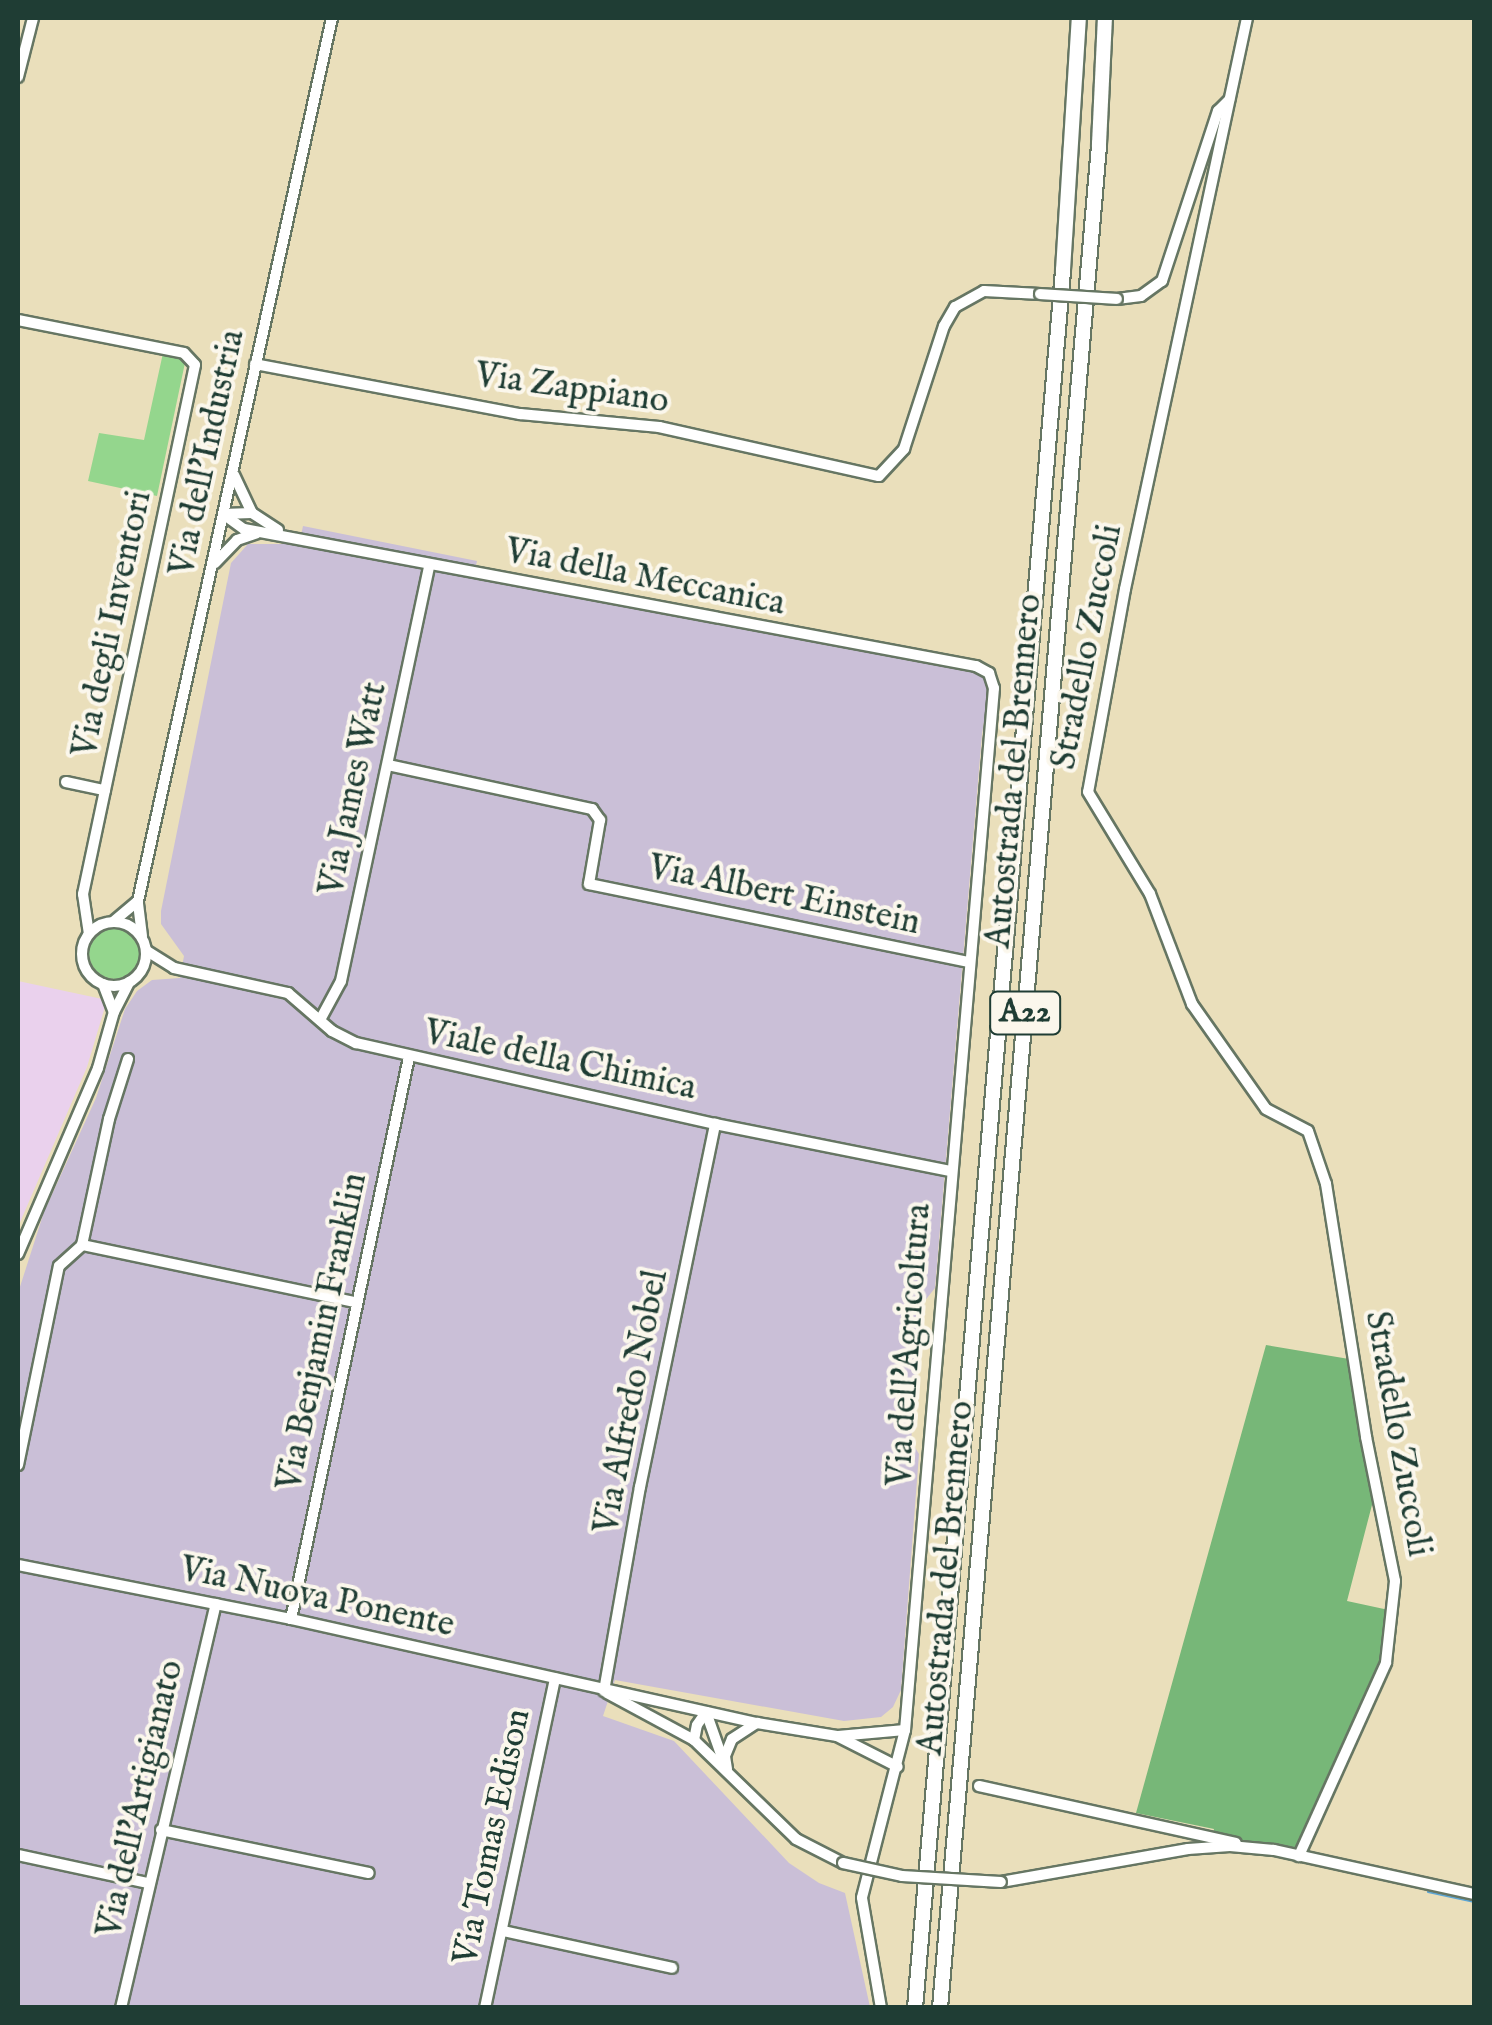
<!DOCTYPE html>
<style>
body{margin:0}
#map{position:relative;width:1492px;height:2025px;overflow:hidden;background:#eadfbb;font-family:"IM FELL English",serif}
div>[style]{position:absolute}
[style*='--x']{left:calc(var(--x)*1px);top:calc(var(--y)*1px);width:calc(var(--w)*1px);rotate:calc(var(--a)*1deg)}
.built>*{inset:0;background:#ead1ed}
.industrial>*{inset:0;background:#cabfd7}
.green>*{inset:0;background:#94d68d}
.round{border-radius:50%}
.forest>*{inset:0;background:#77b778}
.stream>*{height:2.5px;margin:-1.25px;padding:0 1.25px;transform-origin:1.25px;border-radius:1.25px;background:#5da6d5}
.roads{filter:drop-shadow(2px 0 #667663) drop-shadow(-2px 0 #667663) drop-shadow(0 2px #667663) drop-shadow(0 -2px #667663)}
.minor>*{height:10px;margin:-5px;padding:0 5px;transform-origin:5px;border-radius:5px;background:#fff}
.minor>.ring{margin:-5px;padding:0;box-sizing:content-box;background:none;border:10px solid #fff;border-radius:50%}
.highway>*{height:14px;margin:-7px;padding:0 7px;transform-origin:7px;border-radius:7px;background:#fff}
.bridges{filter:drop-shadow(2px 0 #667663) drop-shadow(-2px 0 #667663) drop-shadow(0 2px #667663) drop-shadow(0 -2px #667663)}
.minor-bridge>*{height:10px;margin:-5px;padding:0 5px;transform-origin:5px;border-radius:5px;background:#fff}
span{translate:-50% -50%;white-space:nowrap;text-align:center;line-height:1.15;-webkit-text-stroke:8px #fbf7ec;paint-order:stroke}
.shield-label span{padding:2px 8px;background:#fbf7ec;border:2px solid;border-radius:8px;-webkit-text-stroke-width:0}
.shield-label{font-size:32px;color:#1f3d34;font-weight:700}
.street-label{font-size:35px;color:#1f3d34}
.frame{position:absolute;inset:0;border:20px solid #1f3d34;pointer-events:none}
</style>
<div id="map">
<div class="built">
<i style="clip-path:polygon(18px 981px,107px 1000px,87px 1067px,18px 1227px)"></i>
</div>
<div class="industrial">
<i style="clip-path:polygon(303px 526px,477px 561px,475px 570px,647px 608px,650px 598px,868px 639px,866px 647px,992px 672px,982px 734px,935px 1288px,923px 1303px,911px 1441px,919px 1454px,901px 1690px,893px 1707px,881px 1717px,844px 1721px,615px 1680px,603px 1716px,674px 1741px,789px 1863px,819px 1883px,845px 1893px,870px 2007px,18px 2007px,18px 1293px,44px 1212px,96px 1098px,125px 1009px,137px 991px,152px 980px,180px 978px,184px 956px,161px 924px,161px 911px,231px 563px,248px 544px,299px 544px)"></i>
</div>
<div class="green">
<i style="clip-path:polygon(163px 353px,186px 358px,157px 496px,88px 481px,99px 433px,144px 440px)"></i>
<i class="round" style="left:89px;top:927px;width:52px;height:52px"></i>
</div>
<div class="forest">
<i style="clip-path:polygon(1266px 1345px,1355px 1360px,1379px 1478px,1347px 1601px,1398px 1612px,1386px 1678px,1293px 1859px,1212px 1840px,1214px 1829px,1136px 1813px)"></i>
</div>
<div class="stream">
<i style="--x:1428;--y:1891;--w:47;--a:12.3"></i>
</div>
<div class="roads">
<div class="minor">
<i style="--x:1247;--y:18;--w:584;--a:102.06"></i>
<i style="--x:1125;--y:589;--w:206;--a:100.3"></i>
<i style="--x:1088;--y:792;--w:119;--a:58.7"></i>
<i style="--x:1150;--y:894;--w:118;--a:69.1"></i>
<i style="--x:1192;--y:1004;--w:128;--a:54.8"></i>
<i style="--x:1266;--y:1109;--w:47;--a:27.6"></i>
<i style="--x:1308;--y:1131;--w:56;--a:71.2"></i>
<i style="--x:1326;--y:1184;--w:256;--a:81"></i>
<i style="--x:1366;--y:1437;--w:147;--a:78.6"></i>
<i style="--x:1395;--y:1581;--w:82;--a:96.3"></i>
<i style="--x:1386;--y:1663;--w:212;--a:114.3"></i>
<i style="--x:18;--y:77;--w:61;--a:-75.7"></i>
<i style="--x:1117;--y:299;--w:24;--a:-7"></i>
<i style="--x:1141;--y:296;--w:26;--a:-36"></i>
<i style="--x:1162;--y:281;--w:179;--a:-71.8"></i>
<i style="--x:1218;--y:111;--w:16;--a:-45"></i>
<i style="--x:18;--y:320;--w:169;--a:11.2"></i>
<i style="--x:184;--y:353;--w:16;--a:47"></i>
<i style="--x:195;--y:365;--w:541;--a:101.95"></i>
<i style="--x:83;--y:894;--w:40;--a:81.5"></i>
<i style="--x:255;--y:364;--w:270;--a:10.7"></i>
<i style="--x:520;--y:414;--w:140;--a:5.3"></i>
<i style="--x:659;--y:427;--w:225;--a:12.6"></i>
<i style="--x:879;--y:476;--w:37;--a:-47"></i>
<i style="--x:904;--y:449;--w:129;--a:-72"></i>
<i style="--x:944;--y:326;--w:22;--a:-60"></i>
<i style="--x:955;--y:307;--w:33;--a:-29"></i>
<i style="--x:984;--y:291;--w:56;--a:3.1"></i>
<i style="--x:234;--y:475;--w:42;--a:64.7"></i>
<i style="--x:252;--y:513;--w:31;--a:33"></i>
<i style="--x:252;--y:513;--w:29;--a:178"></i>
<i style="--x:223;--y:514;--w:26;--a:36"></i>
<i style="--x:244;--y:529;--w:745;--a:10.6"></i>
<i style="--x:976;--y:666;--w:15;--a:28"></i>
<i style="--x:989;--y:673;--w:16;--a:72"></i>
<i style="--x:994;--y:688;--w:1046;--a:94.88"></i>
<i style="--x:905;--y:1730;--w:173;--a:104.4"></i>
<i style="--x:862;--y:1898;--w:112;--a:80.2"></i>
<i style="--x:215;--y:563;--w:32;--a:-46"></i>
<i style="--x:237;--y:540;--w:21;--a:-19"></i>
<i style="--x:388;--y:765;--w:209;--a:12.2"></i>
<i style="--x:592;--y:809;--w:14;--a:54"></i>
<i style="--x:600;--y:820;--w:65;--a:99.8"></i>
<i style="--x:589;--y:884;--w:388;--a:11.6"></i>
<i style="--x:66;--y:782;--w:40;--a:12"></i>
<i style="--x:114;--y:921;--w:31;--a:-40"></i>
<i class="ring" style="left:82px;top:922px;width:54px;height:54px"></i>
<i style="--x:142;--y:936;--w:35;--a:-97"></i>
<i style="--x:138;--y:901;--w:904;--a:-77.61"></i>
<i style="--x:147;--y:951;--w:32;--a:32"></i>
<i style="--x:174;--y:968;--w:117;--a:12.4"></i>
<i style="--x:288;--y:993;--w:58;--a:40.8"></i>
<i style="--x:332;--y:1031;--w:27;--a:27"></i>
<i style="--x:356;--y:1043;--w:368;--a:12.7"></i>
<i style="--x:715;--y:1124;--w:240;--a:11.3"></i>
<i style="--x:103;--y:984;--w:30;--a:69"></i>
<i style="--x:320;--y:1020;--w:44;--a:-61.7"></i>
<i style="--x:341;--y:981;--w:426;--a:-78"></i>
<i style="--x:82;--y:1245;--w:280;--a:11.8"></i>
<i style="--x:82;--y:1245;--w:129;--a:-77.9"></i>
<i style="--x:109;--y:1119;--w:63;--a:-72.4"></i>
<i style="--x:18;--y:1254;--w:202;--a:-66.7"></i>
<i style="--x:98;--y:1068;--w:58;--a:-74.1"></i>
<i style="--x:114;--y:1012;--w:34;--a:-63"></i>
<i style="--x:18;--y:1465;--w:203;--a:-78.4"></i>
<i style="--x:59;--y:1266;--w:31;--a:-42"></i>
<i style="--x:18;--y:1565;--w:278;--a:11.2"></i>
<i style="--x:291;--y:1619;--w:477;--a:12.6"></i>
<i style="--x:757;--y:1723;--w:81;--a:9.2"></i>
<i style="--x:837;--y:1736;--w:68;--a:26.9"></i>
<i style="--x:291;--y:1619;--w:574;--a:-78.14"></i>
<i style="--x:604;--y:1691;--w:207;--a:-80"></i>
<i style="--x:640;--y:1487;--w:371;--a:-78.3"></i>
<i style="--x:607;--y:1693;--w:99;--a:28.4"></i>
<i style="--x:694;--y:1740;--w:142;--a:44.1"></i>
<i style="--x:796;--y:1839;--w:53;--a:27.1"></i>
<i style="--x:706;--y:1712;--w:51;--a:70.5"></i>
<i style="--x:838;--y:1736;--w:67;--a:-5.1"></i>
<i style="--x:694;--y:1740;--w:15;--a:-79"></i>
<i style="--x:697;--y:1725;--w:16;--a:-55"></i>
<i style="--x:727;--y:1769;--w:13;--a:-99"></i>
<i style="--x:725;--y:1756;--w:18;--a:-68"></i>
<i style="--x:732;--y:1739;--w:30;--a:-33"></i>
<i style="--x:979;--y:1786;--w:263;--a:12.5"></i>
<i style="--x:161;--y:1830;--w:212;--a:11.7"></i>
<i style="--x:18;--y:1855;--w:132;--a:12.2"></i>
<i style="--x:1001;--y:1882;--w:190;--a:-10"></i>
<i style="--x:1188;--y:1849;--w:42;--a:-4.1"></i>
<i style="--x:1230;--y:1846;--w:44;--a:5.2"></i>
<i style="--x:1274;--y:1850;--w:205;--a:12.4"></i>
<i style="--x:503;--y:1931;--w:173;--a:12.3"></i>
<i style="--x:121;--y:2008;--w:415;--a:-76.8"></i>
<i style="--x:485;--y:2008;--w:337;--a:-78"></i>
</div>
<div class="highway">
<i style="--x:915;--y:2008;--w:1744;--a:-85.13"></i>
<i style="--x:1063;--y:270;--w:253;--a:-86.4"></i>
<i style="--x:940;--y:2008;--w:1871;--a:-85.12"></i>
<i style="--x:1099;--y:144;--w:126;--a:-87.3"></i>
</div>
</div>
<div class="bridges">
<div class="minor-bridge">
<i style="--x:1040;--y:294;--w:77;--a:3.7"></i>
<i style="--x:843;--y:1863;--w:60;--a:12.4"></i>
<i style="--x:902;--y:1876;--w:99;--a:3.5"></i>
</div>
</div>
<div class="shield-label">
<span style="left:1025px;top:1013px">A22</span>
</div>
<div class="street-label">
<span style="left:572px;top:389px;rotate:8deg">Via Zappiano</span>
<span style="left:208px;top:453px;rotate:-78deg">Via dell'Industria</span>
<span style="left:645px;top:578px;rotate:11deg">Via della Meccanica</span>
<span style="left:113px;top:624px;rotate:-78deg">Via degli Inventori</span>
<span style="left:1088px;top:647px;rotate:-79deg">Stradello Zuccoli</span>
<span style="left:1015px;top:771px;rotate:-85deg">Autostrada del Brennero</span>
<span style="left:354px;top:789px;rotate:-78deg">Via James Watt</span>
<span style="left:784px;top:896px;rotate:12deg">Via Albert Einstein</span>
<span style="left:560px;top:1061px;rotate:12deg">Viale della Chimica</span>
<span style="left:323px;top:1332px;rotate:-78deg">Via Benjamin Franklin</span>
<span style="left:910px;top:1345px;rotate:-86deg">Via dell'Agricoltura</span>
<span style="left:632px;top:1402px;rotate:-79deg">Via Alfredo Nobel</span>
<span style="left:1397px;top:1434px;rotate:80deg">Stradello Zuccoli</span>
<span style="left:947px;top:1578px;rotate:-85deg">Autostrada del Brennero</span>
<span style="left:317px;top:1598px;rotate:12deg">Via Nuova Ponente</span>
<span style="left:141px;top:1799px;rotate:-77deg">Via dell'Artigianato</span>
<span style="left:493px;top:1837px;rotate:-78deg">Via Tomas Edison</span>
</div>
<div class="frame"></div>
</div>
